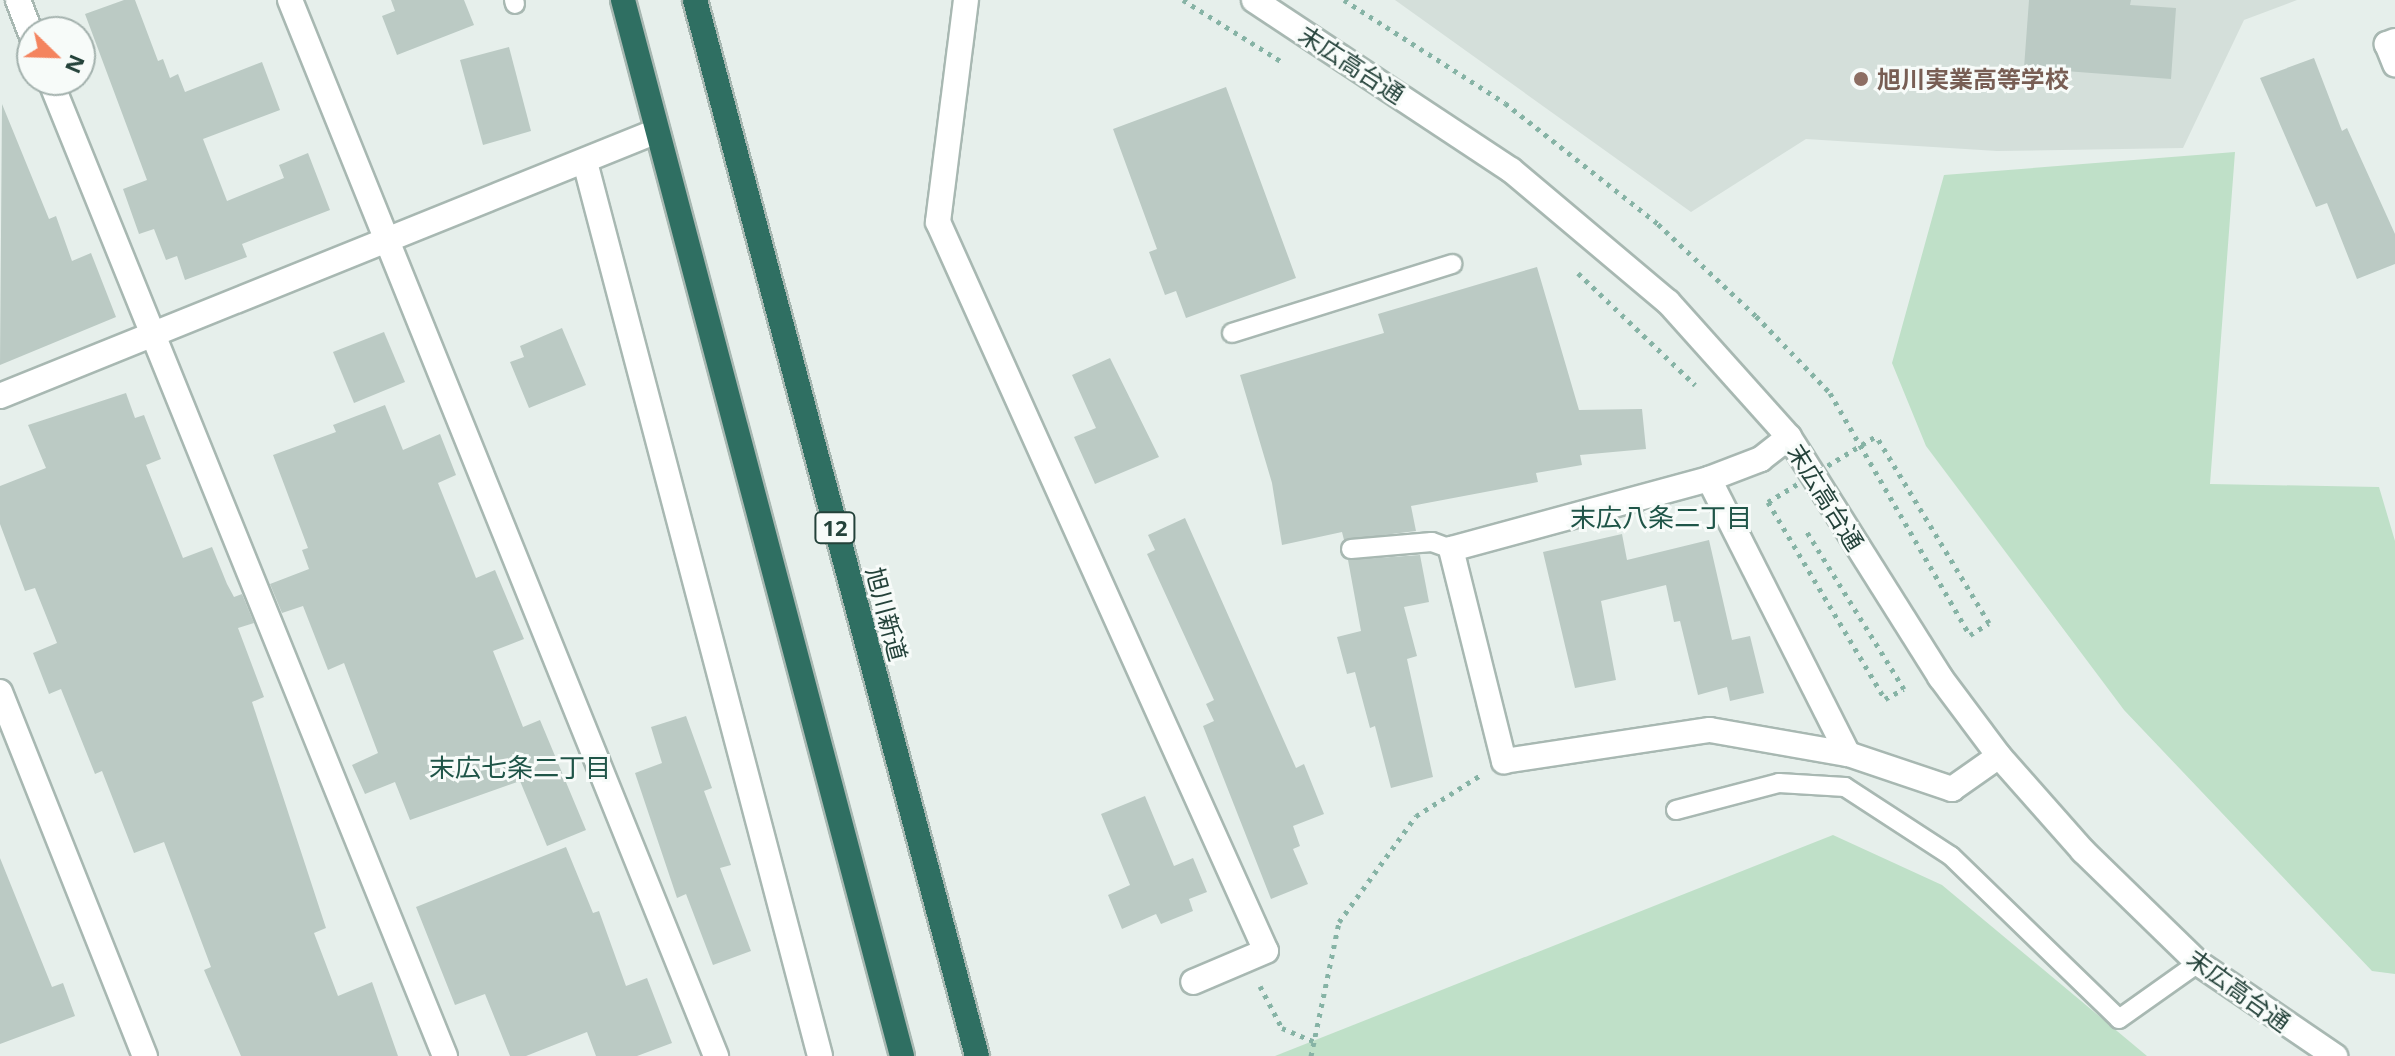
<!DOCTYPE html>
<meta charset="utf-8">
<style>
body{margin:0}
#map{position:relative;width:2395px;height:1056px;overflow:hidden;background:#e6efeb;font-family:"Open Sans","Noto Sans JP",sans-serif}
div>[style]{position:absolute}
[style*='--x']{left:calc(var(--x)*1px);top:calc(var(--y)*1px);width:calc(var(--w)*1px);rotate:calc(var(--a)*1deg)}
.built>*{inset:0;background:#d4dfda}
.green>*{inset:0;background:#bfe0c8}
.building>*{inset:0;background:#bbcac4}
.path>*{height:5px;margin-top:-2.5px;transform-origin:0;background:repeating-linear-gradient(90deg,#86b3a5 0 4px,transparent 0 10px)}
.roads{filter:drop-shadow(2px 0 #a8b8b2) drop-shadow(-2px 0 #a8b8b2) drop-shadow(0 2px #a8b8b2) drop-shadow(0 -2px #a8b8b2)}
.lane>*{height:18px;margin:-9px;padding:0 9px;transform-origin:9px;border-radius:9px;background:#fff}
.street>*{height:24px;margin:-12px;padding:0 12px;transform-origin:12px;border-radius:12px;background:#fff}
.secondary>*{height:24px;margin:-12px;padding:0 12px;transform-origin:12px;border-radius:12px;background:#fff}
.highway>*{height:24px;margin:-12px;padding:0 12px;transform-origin:12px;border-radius:12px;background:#2f6f62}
.path-bridge>*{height:5px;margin-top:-2.5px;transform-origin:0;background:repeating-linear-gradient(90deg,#86b3a5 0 4px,transparent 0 10px)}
.dots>*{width:22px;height:22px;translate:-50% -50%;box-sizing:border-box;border:4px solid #f7fbf9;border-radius:50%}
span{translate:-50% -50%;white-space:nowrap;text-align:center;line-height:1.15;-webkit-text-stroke:6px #f7fbf9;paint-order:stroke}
.shield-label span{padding:2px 6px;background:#f7fbf9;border:2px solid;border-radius:6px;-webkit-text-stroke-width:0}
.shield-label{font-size:22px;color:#24423a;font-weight:700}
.street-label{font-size:24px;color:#24423a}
.education-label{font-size:24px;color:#785e54;font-weight:700}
.left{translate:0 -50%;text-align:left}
.neighbourhood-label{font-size:26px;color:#1f5548}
.north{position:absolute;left:16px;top:16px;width:80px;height:80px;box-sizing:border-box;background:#f7fbf9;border:2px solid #a3b1ad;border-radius:50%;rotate:113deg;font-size:22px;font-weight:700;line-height:32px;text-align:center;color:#24423a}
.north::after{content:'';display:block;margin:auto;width:28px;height:36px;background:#f4845f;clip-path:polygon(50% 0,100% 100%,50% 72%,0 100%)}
</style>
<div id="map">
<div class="built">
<i style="clip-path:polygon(1395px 0,2297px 0,2244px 20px,2183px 148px,1997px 151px,1806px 139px,1691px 212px)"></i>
</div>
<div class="green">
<i style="clip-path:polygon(2235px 152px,2210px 484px,2379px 487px,2395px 541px,2395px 974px,2372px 971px,2124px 710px,1926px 446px,1892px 363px,1944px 175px)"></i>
<i style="clip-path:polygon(1833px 835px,1942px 885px,2147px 1056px,1275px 1056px)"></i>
</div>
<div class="building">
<i style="clip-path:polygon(124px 0,135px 0,158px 61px,163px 59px,170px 78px,178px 74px,185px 92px,262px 62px,280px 110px,203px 139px,227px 201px,284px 178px,279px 165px,308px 153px,330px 210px,242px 244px,247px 257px,185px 280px,177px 256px,166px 260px,154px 229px,139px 234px,123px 189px,147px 180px,85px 14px)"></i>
<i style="clip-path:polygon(391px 0,464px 0,474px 25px,397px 55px,382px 16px,395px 11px)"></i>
<i style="clip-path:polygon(2029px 0,2131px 0,2130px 5px,2176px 8px,2171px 79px,2024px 68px)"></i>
<i style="clip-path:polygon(509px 47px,531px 131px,483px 145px,460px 60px)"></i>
<i style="clip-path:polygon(2314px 58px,2342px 131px,2347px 128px,2395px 234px,2395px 264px,2357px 279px,2327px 203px,2316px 207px,2260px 78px)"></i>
<i style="clip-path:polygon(1226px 87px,1296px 278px,1186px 318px,1176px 291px,1165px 295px,1149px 252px,1157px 249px,1113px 129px)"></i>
<i style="clip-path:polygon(2px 104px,49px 219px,56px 216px,72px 261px,91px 253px,116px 317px,0 365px)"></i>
<i style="clip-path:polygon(1537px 267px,1579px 410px,1642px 409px,1646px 449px,1580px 455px,1582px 465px,1536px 473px,1538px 482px,1411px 506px,1416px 531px,1344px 540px,1342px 532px,1282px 545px,1272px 483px,1240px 375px,1384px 333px,1378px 314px)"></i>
<i style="clip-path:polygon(562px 328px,586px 385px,529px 408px,510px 362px,524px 357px,520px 346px)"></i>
<i style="clip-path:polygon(384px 332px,405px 382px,354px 403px,333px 352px)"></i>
<i style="clip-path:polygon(1110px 358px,1159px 457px,1095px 484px,1074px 437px,1096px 428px,1072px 375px)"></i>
<i style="clip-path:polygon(126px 393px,135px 418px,144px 415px,161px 459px,146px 465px,183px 558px,212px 547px,227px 584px,234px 597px,242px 594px,254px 623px,238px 628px,264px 697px,252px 702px,326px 928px,314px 933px,338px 996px,372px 982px,398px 1056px,241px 1056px,204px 970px,211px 967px,164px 842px,134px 853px,102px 771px,95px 774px,61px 689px,49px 694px,33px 653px,57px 643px,35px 588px,25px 591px,0 524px,0 486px,46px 468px,28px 425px)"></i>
<i style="clip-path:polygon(385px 405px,403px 450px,440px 434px,456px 475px,438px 483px,476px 578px,495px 570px,524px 639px,493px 651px,523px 727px,540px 720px,586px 830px,547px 846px,520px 781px,410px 820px,395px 782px,365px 794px,352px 765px,378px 753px,344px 663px,328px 670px,303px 606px,282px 613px,270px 584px,309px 569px,302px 550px,308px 548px,273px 455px,336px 432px,333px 425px)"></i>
<i style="clip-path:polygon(1185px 518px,1296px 768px,1304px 764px,1324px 814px,1293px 826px,1300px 846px,1293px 849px,1308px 884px,1271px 899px,1203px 726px,1214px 721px,1206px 704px,1214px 700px,1147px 554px,1155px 550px,1148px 535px)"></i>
<i style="clip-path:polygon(1622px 534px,1627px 560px,1709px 540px,1732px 640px,1750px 636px,1764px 693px,1730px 701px,1727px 687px,1698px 695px,1680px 621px,1674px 622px,1666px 585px,1601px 601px,1616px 680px,1575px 688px,1543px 552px)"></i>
<i style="clip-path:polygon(1420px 555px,1429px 602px,1404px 607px,1417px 656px,1407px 659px,1433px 777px,1391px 788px,1375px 726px,1370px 728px,1355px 672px,1347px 674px,1337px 637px,1361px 631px,1348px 560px)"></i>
<i style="clip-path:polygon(686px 716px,712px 788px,704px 791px,731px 865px,720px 868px,751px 951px,713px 965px,686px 894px,677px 898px,635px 773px,662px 763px,651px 727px)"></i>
<i style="clip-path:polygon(1145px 796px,1174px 866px,1193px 858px,1207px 892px,1189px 899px,1193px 911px,1161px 924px,1156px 914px,1122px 929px,1108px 895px,1130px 885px,1101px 814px)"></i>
<i style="clip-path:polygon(566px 847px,593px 913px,599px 911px,626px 986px,647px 978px,672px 1043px,637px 1056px,596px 1056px,587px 1032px,526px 1056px,510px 1056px,485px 994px,455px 1005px,416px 907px)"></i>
<i style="clip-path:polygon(0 858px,52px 987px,63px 983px,75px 1016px,0 1044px)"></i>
</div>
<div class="path">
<i style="--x:1183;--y:0;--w:119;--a:32"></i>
<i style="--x:1344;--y:0;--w:191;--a:32.6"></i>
<i style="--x:1505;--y:103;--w:195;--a:38.3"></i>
<i style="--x:1658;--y:224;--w:134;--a:43.2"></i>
<i style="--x:1756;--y:316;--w:107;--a:46.1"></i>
<i style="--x:1830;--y:393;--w:280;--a:60"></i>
<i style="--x:1970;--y:635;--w:22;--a:-32"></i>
<i style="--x:1989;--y:623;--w:218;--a:-121.1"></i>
<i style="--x:1578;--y:273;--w:162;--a:43.7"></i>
<i style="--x:1768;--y:502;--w:229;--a:59.3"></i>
<i style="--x:1885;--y:699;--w:21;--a:-28"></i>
<i style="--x:1904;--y:689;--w:188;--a:-121.7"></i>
<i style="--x:1260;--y:986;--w:47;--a:62.4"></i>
<i style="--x:1282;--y:1028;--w:36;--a:23"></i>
<i style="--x:1311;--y:1056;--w:137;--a:-78.2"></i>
<i style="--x:1339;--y:922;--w:131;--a:-54"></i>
<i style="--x:1416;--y:816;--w:75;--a:-32.4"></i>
</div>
<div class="roads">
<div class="lane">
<i style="--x:514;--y:0;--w:4;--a:76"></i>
<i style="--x:1232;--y:333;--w:231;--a:-17.4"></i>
<i style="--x:1351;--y:549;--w:81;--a:-4.9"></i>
<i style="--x:1432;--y:542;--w:20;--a:20"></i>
<i style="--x:1676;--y:810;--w:106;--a:-14.7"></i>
<i style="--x:1779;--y:783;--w:66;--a:3.5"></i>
<i style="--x:1845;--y:787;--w:126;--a:33.1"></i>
<i style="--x:1951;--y:856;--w:234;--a:44.1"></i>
<i style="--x:2119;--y:1019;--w:97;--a:-35.3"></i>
</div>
<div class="street">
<i style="--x:18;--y:0;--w:39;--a:69"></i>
<i style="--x:290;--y:0;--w:1139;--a:68.03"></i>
<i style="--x:966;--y:0;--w:224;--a:97.2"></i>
<i style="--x:938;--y:222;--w:799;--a:65.78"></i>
<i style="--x:1266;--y:951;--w:79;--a:157"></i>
<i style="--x:2395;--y:41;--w:9;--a:159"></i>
<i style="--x:2387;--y:44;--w:22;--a:68"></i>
<i style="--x:50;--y:80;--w:1053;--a:67.97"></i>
<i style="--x:585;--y:162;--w:924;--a:75.27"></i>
<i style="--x:0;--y:396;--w:708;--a:-21.97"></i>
<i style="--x:1789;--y:437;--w:36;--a:142"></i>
<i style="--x:1761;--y:459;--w:56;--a:159"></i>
<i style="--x:1709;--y:479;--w:267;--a:164.8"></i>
<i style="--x:1451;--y:549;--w:219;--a:76"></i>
<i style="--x:1504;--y:761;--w:208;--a:-8.6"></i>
<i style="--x:1710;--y:730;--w:140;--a:9.9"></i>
<i style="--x:1848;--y:754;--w:110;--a:18.6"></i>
<i style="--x:1952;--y:789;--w:57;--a:-35.1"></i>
<i style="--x:1709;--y:479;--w:308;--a:63.2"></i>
<i style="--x:0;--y:692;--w:392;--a:68.3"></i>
</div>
<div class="secondary">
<i style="--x:1254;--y:0;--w:308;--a:33.5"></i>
<i style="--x:1511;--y:170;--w:205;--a:40.1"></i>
<i style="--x:1668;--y:302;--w:181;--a:48.1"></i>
<i style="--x:1789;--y:437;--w:284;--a:57.8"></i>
<i style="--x:1940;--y:677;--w:99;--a:53.2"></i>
<i style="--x:1999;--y:756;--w:127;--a:48.5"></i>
<i style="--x:2083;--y:851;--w:161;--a:44.2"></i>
<i style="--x:2198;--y:963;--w:166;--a:34.2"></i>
</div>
<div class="highway">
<i style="--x:623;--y:0;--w:1092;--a:75.2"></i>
<i style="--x:695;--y:0;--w:1093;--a:75.05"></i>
</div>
</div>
<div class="path-bridge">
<i style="--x:1768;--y:502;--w:127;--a:-31.4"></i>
</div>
<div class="dots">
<i style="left:1861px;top:79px;background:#8d6e63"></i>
</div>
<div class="shield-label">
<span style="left:835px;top:528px">12</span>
</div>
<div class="street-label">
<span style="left:1352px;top:64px;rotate:33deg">末広高台通</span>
<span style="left:1826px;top:497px;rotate:58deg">末広高台通</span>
<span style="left:887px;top:614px;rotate:75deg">旭川新道</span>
<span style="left:2239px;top:990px;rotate:36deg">末広高台通</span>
</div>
<div class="education-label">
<span class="left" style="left:1877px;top:79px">旭川実業高等学校</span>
</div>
<div class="neighbourhood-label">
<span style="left:1661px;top:518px">末広八条二丁目</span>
<span style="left:520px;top:768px">末広七条二丁目</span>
</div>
<div class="north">N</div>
</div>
